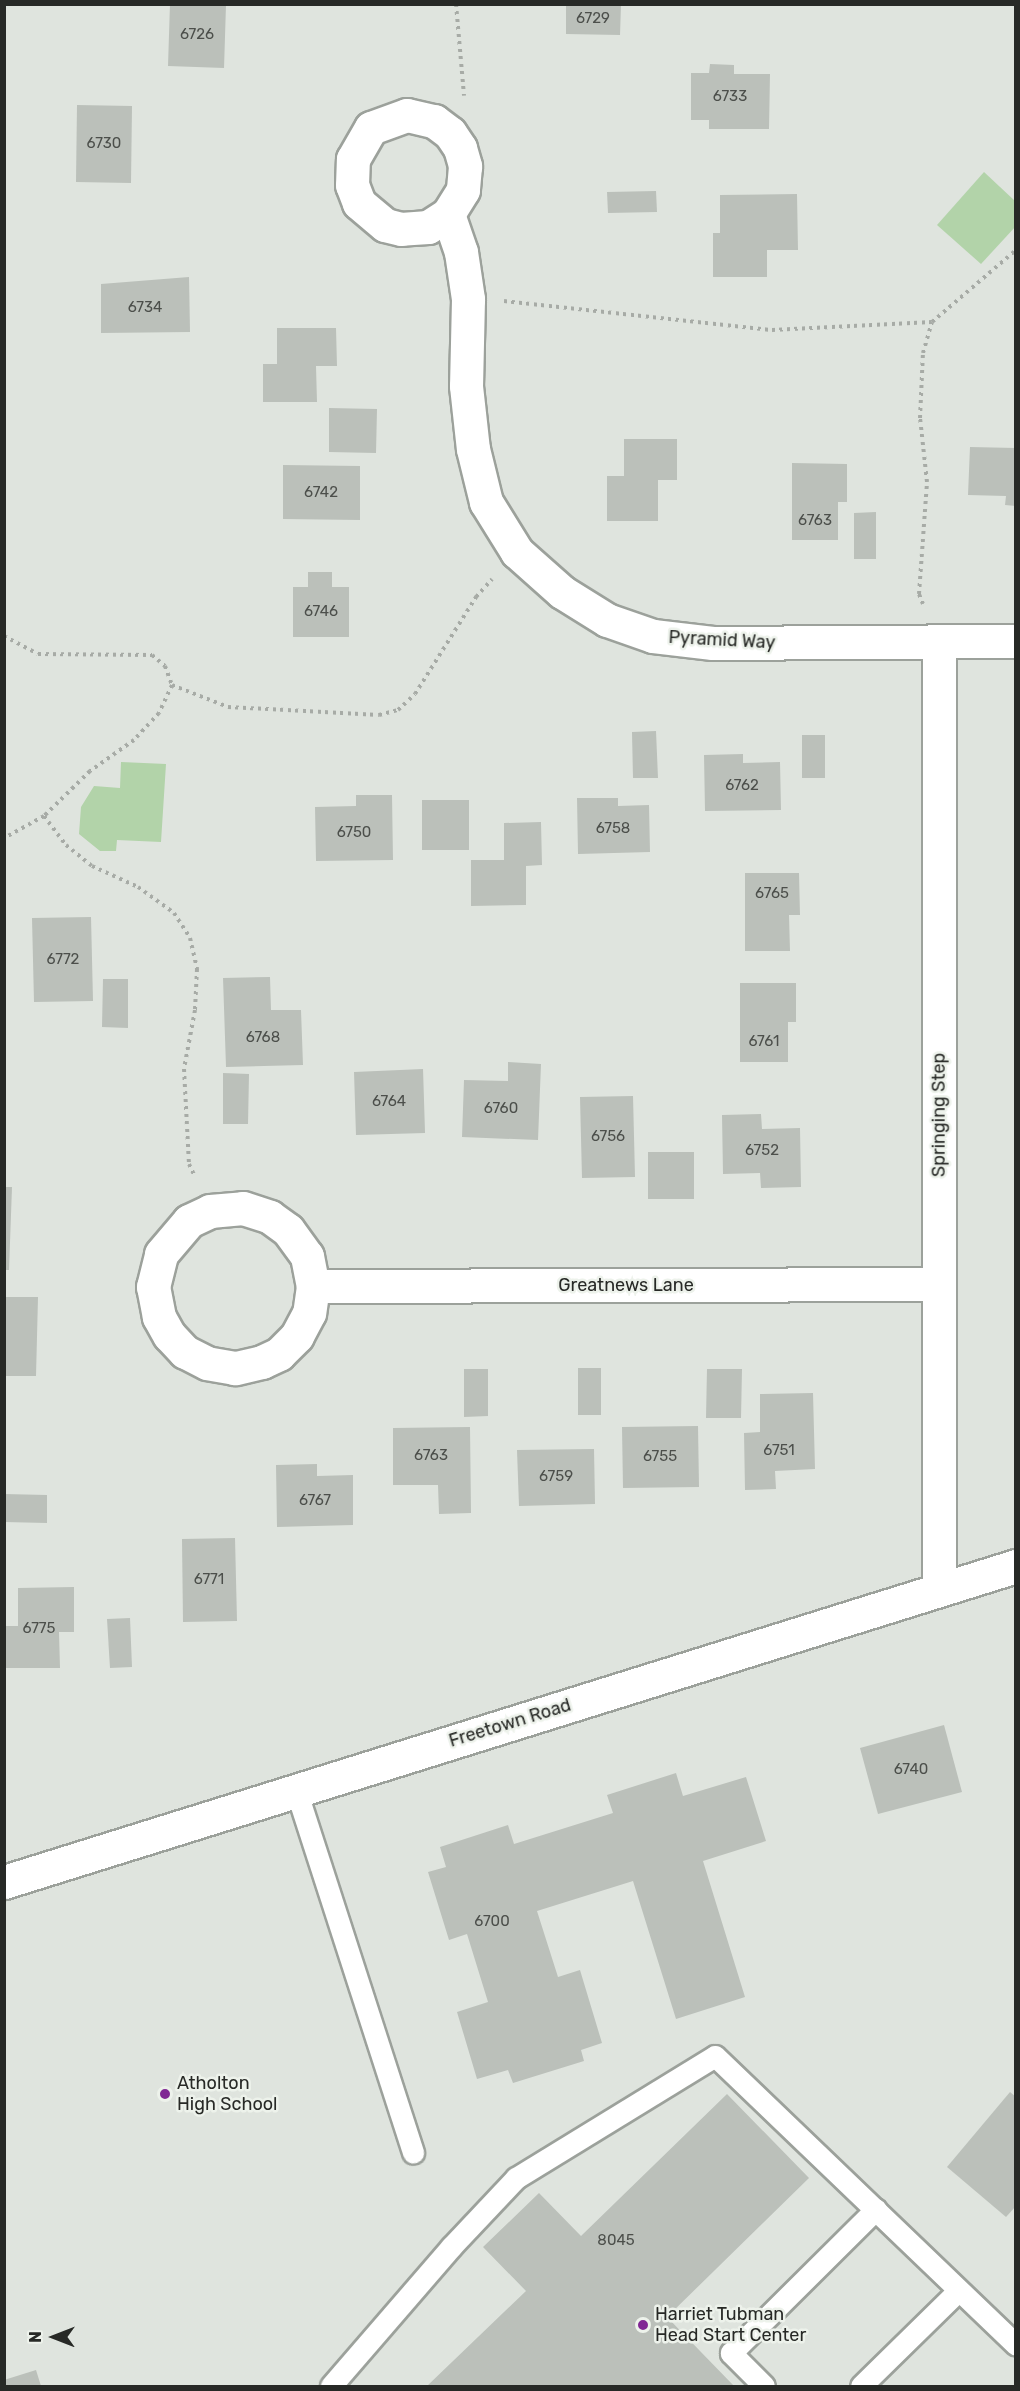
<!DOCTYPE html>
<style>
body{margin:0}
#map{position:relative;width:1020px;height:2391px;overflow:hidden;background:#dfe4de;font-family:Rubik,sans-serif}
div>[style]{position:absolute}
[style*='--x']{left:calc(var(--x)*1px);top:calc(var(--y)*1px);width:calc(var(--w)*1px);rotate:calc(var(--a)*1deg)}
.green>*{inset:0;background:#b2d3a9}
.building>*{inset:0;background:#bbc0ba}
.path>*{height:4px;margin-top:-2px;transform-origin:0;background:repeating-linear-gradient(90deg,#a7aba6 0 3px,transparent 0 7.5px)}
.roads{filter:drop-shadow(2px 0 #9ca19b) drop-shadow(-2px 0 #9ca19b) drop-shadow(0 2px #9ca19b) drop-shadow(0 -2px #9ca19b)}
.lane>*{height:21px;margin:-10.5px;padding:0 10.5px;transform-origin:10.5px;border-radius:10.5px;background:#fff}
.street>*{height:33px;margin:-16.5px;padding:0 16.5px;transform-origin:16.5px;border-radius:16.5px;background:#fff}
.secondary>*{height:33px;margin:-16.5px;padding:0 16.5px;transform-origin:16.5px;border-radius:16.5px;background:#fff}
.dots>*{width:16px;height:16px;translate:-50% -50%;box-sizing:border-box;border:3px solid #edf2eb;border-radius:50%}
span{translate:-50% -50%;white-space:nowrap;text-align:center;line-height:1.15;-webkit-text-stroke:5px #edf2eb;paint-order:stroke}
.number-label{font-size:15px;color:#4c4f4b}
.number-label span{-webkit-text-stroke-width:0}
.street-label{font-size:18px;color:#272926}
.poi-label{font-size:18px;color:#272926}
.left{translate:0 -50%;text-align:left}
.frame{position:absolute;inset:0;border:6px solid #272926;pointer-events:none}
.north{position:absolute;left:24px;top:2307px;width:60px;height:60px;-webkit-text-stroke:4px #edf2eb;paint-order:stroke;rotate:270deg;font-size:16px;font-weight:700;line-height:24px;text-align:center;color:#272926}
.north::after{content:'';display:block;margin:auto;width:21px;height:27px;background:#272926;clip-path:polygon(50% 0,100% 100%,50% 72%,0 100%)}
</style>
<div id="map">
<div class="green">
<i style="clip-path:polygon(984px 172px,1015px 201px,1016px 226px,981px 264px,937px 225px)"></i>
<i style="clip-path:polygon(121px 762px,166px 764px,161px 842px,117px 840px,116px 851px,100px 851px,79px 834px,81px 807px,94px 786px,120px 788px)"></i>
</div>
<div class="building">
<i style="clip-path:polygon(170px 4px,226px 4px,224px 68px,168px 66px)"></i>
<i style="clip-path:polygon(566px 4px,621px 4px,620px 35px,566px 34px)"></i>
<i style="clip-path:polygon(710px 64px,734px 65px,734px 74px,770px 74px,769px 129px,709px 129px,709px 120px,691px 120px,691px 73px,709px 73px)"></i>
<i style="clip-path:polygon(77px 105px,132px 106px,131px 183px,76px 182px)"></i>
<i style="clip-path:polygon(656px 191px,657px 212px,608px 213px,607px 192px)"></i>
<i style="clip-path:polygon(797px 194px,798px 250px,767px 250px,767px 277px,713px 277px,713px 233px,720px 233px,720px 195px)"></i>
<i style="clip-path:polygon(189px 277px,190px 332px,101px 333px,101px 284px)"></i>
<i style="clip-path:polygon(277px 328px,336px 328px,337px 366px,316px 366px,317px 402px,263px 402px,263px 364px,277px 364px)"></i>
<i style="clip-path:polygon(329px 408px,377px 409px,376px 453px,329px 452px)"></i>
<i style="clip-path:polygon(624px 439px,677px 439px,677px 480px,658px 480px,658px 521px,607px 521px,607px 476px,624px 476px)"></i>
<i style="clip-path:polygon(970px 447px,1016px 448px,1016px 506px,1005px 505px,1006px 496px,968px 495px)"></i>
<i style="clip-path:polygon(792px 463px,847px 464px,847px 502px,838px 502px,838px 540px,792px 540px)"></i>
<i style="clip-path:polygon(283px 465px,360px 466px,360px 520px,283px 519px)"></i>
<i style="clip-path:polygon(876px 512px,876px 559px,854px 559px,854px 513px)"></i>
<i style="clip-path:polygon(308px 572px,332px 572px,332px 587px,349px 587px,349px 637px,293px 637px,293px 587px,308px 587px)"></i>
<i style="clip-path:polygon(656px 731px,658px 778px,633px 778px,632px 732px)"></i>
<i style="clip-path:polygon(802px 735px,825px 735px,825px 778px,802px 778px)"></i>
<i style="clip-path:polygon(743px 754px,743px 763px,780px 762px,781px 810px,705px 811px,704px 755px)"></i>
<i style="clip-path:polygon(356px 795px,392px 795px,393px 860px,316px 861px,315px 807px,356px 806px)"></i>
<i style="clip-path:polygon(577px 798px,618px 798px,618px 806px,649px 805px,650px 852px,578px 854px)"></i>
<i style="clip-path:polygon(422px 800px,469px 800px,469px 850px,422px 850px)"></i>
<i style="clip-path:polygon(541px 822px,542px 865px,526px 866px,526px 905px,471px 906px,471px 860px,504px 860px,504px 823px)"></i>
<i style="clip-path:polygon(745px 873px,799px 873px,800px 915px,789px 915px,790px 951px,745px 951px)"></i>
<i style="clip-path:polygon(91px 917px,93px 1001px,34px 1002px,32px 918px)"></i>
<i style="clip-path:polygon(270px 977px,271px 1010px,301px 1010px,303px 1065px,226px 1067px,223px 978px)"></i>
<i style="clip-path:polygon(103px 979px,128px 979px,128px 1028px,102px 1027px)"></i>
<i style="clip-path:polygon(740px 983px,796px 983px,796px 1022px,788px 1022px,788px 1062px,740px 1062px)"></i>
<i style="clip-path:polygon(508px 1062px,541px 1064px,538px 1140px,462px 1137px,464px 1080px,508px 1081px)"></i>
<i style="clip-path:polygon(423px 1069px,425px 1133px,356px 1135px,354px 1072px)"></i>
<i style="clip-path:polygon(223px 1073px,249px 1074px,248px 1124px,223px 1124px)"></i>
<i style="clip-path:polygon(633px 1096px,635px 1177px,582px 1178px,580px 1097px)"></i>
<i style="clip-path:polygon(761px 1114px,762px 1129px,800px 1128px,801px 1187px,761px 1188px,760px 1173px,723px 1174px,722px 1115px)"></i>
<i style="clip-path:polygon(648px 1152px,694px 1152px,694px 1199px,648px 1199px)"></i>
<i style="clip-path:polygon(4px 1187px,12px 1187px,9px 1270px,4px 1270px)"></i>
<i style="clip-path:polygon(5px 1297px,38px 1297px,36px 1376px,5px 1376px)"></i>
<i style="clip-path:polygon(578px 1368px,601px 1368px,601px 1415px,578px 1415px)"></i>
<i style="clip-path:polygon(464px 1369px,488px 1369px,488px 1416px,464px 1417px)"></i>
<i style="clip-path:polygon(707px 1369px,742px 1369px,741px 1418px,706px 1418px)"></i>
<i style="clip-path:polygon(813px 1393px,815px 1469px,775px 1471px,776px 1489px,745px 1490px,744px 1433px,760px 1432px,760px 1394px)"></i>
<i style="clip-path:polygon(698px 1426px,699px 1487px,623px 1488px,622px 1427px)"></i>
<i style="clip-path:polygon(470px 1427px,471px 1513px,439px 1514px,438px 1485px,393px 1485px,393px 1428px)"></i>
<i style="clip-path:polygon(594px 1449px,595px 1504px,519px 1506px,517px 1450px)"></i>
<i style="clip-path:polygon(317px 1464px,317px 1476px,353px 1475px,353px 1525px,277px 1527px,276px 1465px)"></i>
<i style="clip-path:polygon(4px 1494px,47px 1495px,47px 1523px,4px 1522px)"></i>
<i style="clip-path:polygon(235px 1538px,237px 1621px,183px 1622px,182px 1539px)"></i>
<i style="clip-path:polygon(74px 1587px,74px 1632px,59px 1632px,60px 1668px,4px 1668px,4px 1626px,18px 1626px,18px 1588px)"></i>
<i style="clip-path:polygon(130px 1618px,132px 1667px,110px 1668px,107px 1619px)"></i>
<i style="clip-path:polygon(944px 1725px,962px 1792px,878px 1814px,860px 1748px)"></i>
<i style="clip-path:polygon(676px 1773px,683px 1796px,746px 1777px,766px 1841px,703px 1861px,745px 1997px,676px 2019px,633px 1881px,537px 1911px,558px 1977px,580px 1970px,602px 2043px,581px 2050px,584px 2061px,513px 2083px,508px 2070px,477px 2079px,457px 2012px,488px 2002px,467px 1934px,449px 1940px,428px 1872px,446px 1867px,440px 1847px,508px 1825px,514px 1844px,613px 1813px,607px 1795px)"></i>
<i style="clip-path:polygon(1010px 2092px,1016px 2097px,1016px 2206px,1006px 2217px,947px 2167px)"></i>
<i style="clip-path:polygon(727px 2094px,809px 2178px,667px 2317px,734px 2386px,427px 2386px,526px 2291px,483px 2247px,539px 2193px,581px 2236px)"></i>
<i style="clip-path:polygon(36px 2370px,41px 2386px,4px 2386px,4px 2380px)"></i>
</div>
<div class="path">
<i style="--x:456;--y:4;--w:92;--a:85"></i>
<i style="--x:504;--y:301;--w:270;--a:6.2"></i>
<i style="--x:772;--y:330;--w:160;--a:-2.9"></i>
<i style="--x:923;--y:604;--w:11;--a:-112"></i>
<i style="--x:919;--y:594;--w:112;--a:-85.9"></i>
<i style="--x:927;--y:482;--w:64;--a:-96.2"></i>
<i style="--x:920;--y:418;--w:65;--a:-87.4"></i>
<i style="--x:923;--y:353;--w:32;--a:-74"></i>
<i style="--x:932;--y:322;--w:111;--a:-40.6"></i>
<i style="--x:4;--y:636;--w:38;--a:28"></i>
<i style="--x:38;--y:654;--w:114;--a:0.5"></i>
<i style="--x:152;--y:655;--w:17;--a:40"></i>
<i style="--x:165;--y:666;--w:20;--a:70"></i>
<i style="--x:172;--y:685;--w:31;--a:115"></i>
<i style="--x:159;--y:713;--w:37;--a:133"></i>
<i style="--x:134;--y:740;--w:54;--a:144.8"></i>
<i style="--x:90;--y:771;--w:64;--a:135.6"></i>
<i style="--x:44;--y:816;--w:46;--a:151.2"></i>
<i style="--x:172;--y:685;--w:60;--a:21.4"></i>
<i style="--x:228;--y:707;--w:151;--a:3"></i>
<i style="--x:379;--y:715;--w:20;--a:-15"></i>
<i style="--x:398;--y:710;--w:23;--a:-43"></i>
<i style="--x:415;--y:694;--w:115;--a:-57.8"></i>
<i style="--x:476;--y:597;--w:24;--a:-48"></i>
<i style="--x:44;--y:816;--w:36;--a:53"></i>
<i style="--x:66;--y:845;--w:33;--a:39"></i>
<i style="--x:92;--y:866;--w:51;--a:24.5"></i>
<i style="--x:138;--y:887;--w:44;--a:35.8"></i>
<i style="--x:174;--y:913;--w:30;--a:57"></i>
<i style="--x:190;--y:938;--w:32;--a:77"></i>
<i style="--x:197;--y:969;--w:41;--a:92.8"></i>
<i style="--x:195;--y:1010;--w:60;--a:100.6"></i>
<i style="--x:184;--y:1069;--w:95;--a:87"></i>
<i style="--x:189;--y:1164;--w:14;--a:65"></i>
</div>
<div class="roads">
<div class="lane">
<i style="--x:296;--y:1790;--w:381;--a:72.1"></i>
<i style="--x:331;--y:2386;--w:184;--a:-49.2"></i>
<i style="--x:451;--y:2247;--w:95;--a:-46.7"></i>
<i style="--x:516;--y:2178;--w:233;--a:-31.5"></i>
<i style="--x:715;--y:2056;--w:417;--a:43.8"></i>
<i style="--x:764;--y:2386;--w:47;--a:-135"></i>
<i style="--x:731;--y:2353;--w:204;--a:-44.8"></i>
<i style="--x:861;--y:2386;--w:136;--a:-44.4"></i>
</div>
<div class="street">
<i style="--x:448;--y:214;--w:24;--a:147"></i>
<i style="--x:428;--y:227;--w:27;--a:176"></i>
<i style="--x:401;--y:229;--w:16;--a:-166"></i>
<i style="--x:385;--y:225;--w:34;--a:-140"></i>
<i style="--x:359;--y:203;--w:19;--a:-111"></i>
<i style="--x:352;--y:185;--w:26;--a:-88"></i>
<i style="--x:353;--y:159;--w:36;--a:-60"></i>
<i style="--x:371;--y:128;--w:38;--a:-20"></i>
<i style="--x:407;--y:115;--w:28;--a:13"></i>
<i style="--x:434;--y:121;--w:20;--a:37"></i>
<i style="--x:450;--y:133;--w:18;--a:56"></i>
<i style="--x:460;--y:148;--w:19;--a:74"></i>
<i style="--x:465;--y:166;--w:24;--a:95"></i>
<i style="--x:463;--y:190;--w:28;--a:122"></i>
<i style="--x:448;--y:214;--w:40;--a:71.1"></i>
<i style="--x:461;--y:252;--w:48;--a:81.5"></i>
<i style="--x:468;--y:299;--w:87;--a:91.3"></i>
<i style="--x:466;--y:386;--w:63;--a:83.7"></i>
<i style="--x:473;--y:449;--w:55;--a:76.2"></i>
<i style="--x:486;--y:502;--w:59;--a:58.2"></i>
<i style="--x:517;--y:552;--w:60;--a:41.6"></i>
<i style="--x:562;--y:592;--w:53;--a:31.9"></i>
<i style="--x:607;--y:620;--w:49;--a:19.2"></i>
<i style="--x:653;--y:636;--w:60;--a:6.7"></i>
<i style="--x:713;--y:643;--w:303;--a:-0.4"></i>
<i style="--x:939;--y:641;--w:948;--a:90"></i>
<i style="--x:313;--y:1286;--w:27;--a:98"></i>
<i style="--x:309;--y:1313;--w:26;--a:118"></i>
<i style="--x:297;--y:1336;--w:25;--a:135"></i>
<i style="--x:279;--y:1354;--w:19;--a:155"></i>
<i style="--x:262;--y:1362;--w:28;--a:167"></i>
<i style="--x:235;--y:1368;--w:28;--a:-170"></i>
<i style="--x:207;--y:1363;--w:25;--a:-153"></i>
<i style="--x:185;--y:1352;--w:23;--a:-133"></i>
<i style="--x:169;--y:1335;--w:21;--a:-119"></i>
<i style="--x:159;--y:1317;--w:31;--a:-101"></i>
<i style="--x:153;--y:1287;--w:34;--a:-76"></i>
<i style="--x:161;--y:1254;--w:43;--a:-49.7"></i>
<i style="--x:189;--y:1221;--w:23;--a:-25"></i>
<i style="--x:210;--y:1211;--w:33;--a:-5"></i>
<i style="--x:243;--y:1208;--w:28;--a:18"></i>
<i style="--x:270;--y:1217;--w:22;--a:36"></i>
<i style="--x:288;--y:1230;--w:32;--a:54"></i>
<i style="--x:307;--y:1256;--w:31;--a:79"></i>
<i style="--x:313;--y:1286;--w:625;--a:-0.18"></i>
</div>
<div class="secondary">
<i style="--x:4;--y:1882;--w:1060;--a:-17.34"></i>
</div>
</div>
<div class="dots">
<i style="left:165px;top:2094px;background:#802794"></i>
<i style="left:643px;top:2325px;background:#802794"></i>
</div>
<div class="number-label">
<span style="left:593px;top:19px">6729</span>
<span style="left:197px;top:35px">6726</span>
<span style="left:730px;top:97px">6733</span>
<span style="left:104px;top:144px">6730</span>
<span style="left:145px;top:308px">6734</span>
<span style="left:321px;top:493px">6742</span>
<span style="left:815px;top:521px">6763</span>
<span style="left:321px;top:612px">6746</span>
<span style="left:742px;top:786px">6762</span>
<span style="left:613px;top:829px">6758</span>
<span style="left:354px;top:833px">6750</span>
<span style="left:772px;top:894px">6765</span>
<span style="left:63px;top:960px">6772</span>
<span style="left:263px;top:1038px">6768</span>
<span style="left:764px;top:1042px">6761</span>
<span style="left:389px;top:1102px">6764</span>
<span style="left:501px;top:1109px">6760</span>
<span style="left:608px;top:1137px">6756</span>
<span style="left:762px;top:1151px">6752</span>
<span style="left:779px;top:1451px">6751</span>
<span style="left:431px;top:1456px">6763</span>
<span style="left:660px;top:1457px">6755</span>
<span style="left:556px;top:1477px">6759</span>
<span style="left:315px;top:1501px">6767</span>
<span style="left:209px;top:1580px">6771</span>
<span style="left:39px;top:1629px">6775</span>
<span style="left:911px;top:1770px">6740</span>
<span style="left:492px;top:1922px">6700</span>
<span style="left:616px;top:2241px">8045</span>
</div>
<div class="street-label">
<span style="left:722px;top:640px;rotate:3deg">Pyramid Way</span>
<span style="left:939px;top:1115px;rotate:-90deg">Springing Step</span>
<span style="left:626px;top:1285px">Greatnews Lane</span>
<span style="left:510px;top:1723px;rotate:-17deg">Freetown Road</span>
</div>
<div class="poi-label">
<span class="left" style="left:177px;top:2094px">Atholton<br>High School</span>
<span class="left" style="left:655px;top:2325px">Harriet Tubman<br>Head Start Center</span>
</div>
<div class="frame"></div>
<div class="north">N</div>
</div>
